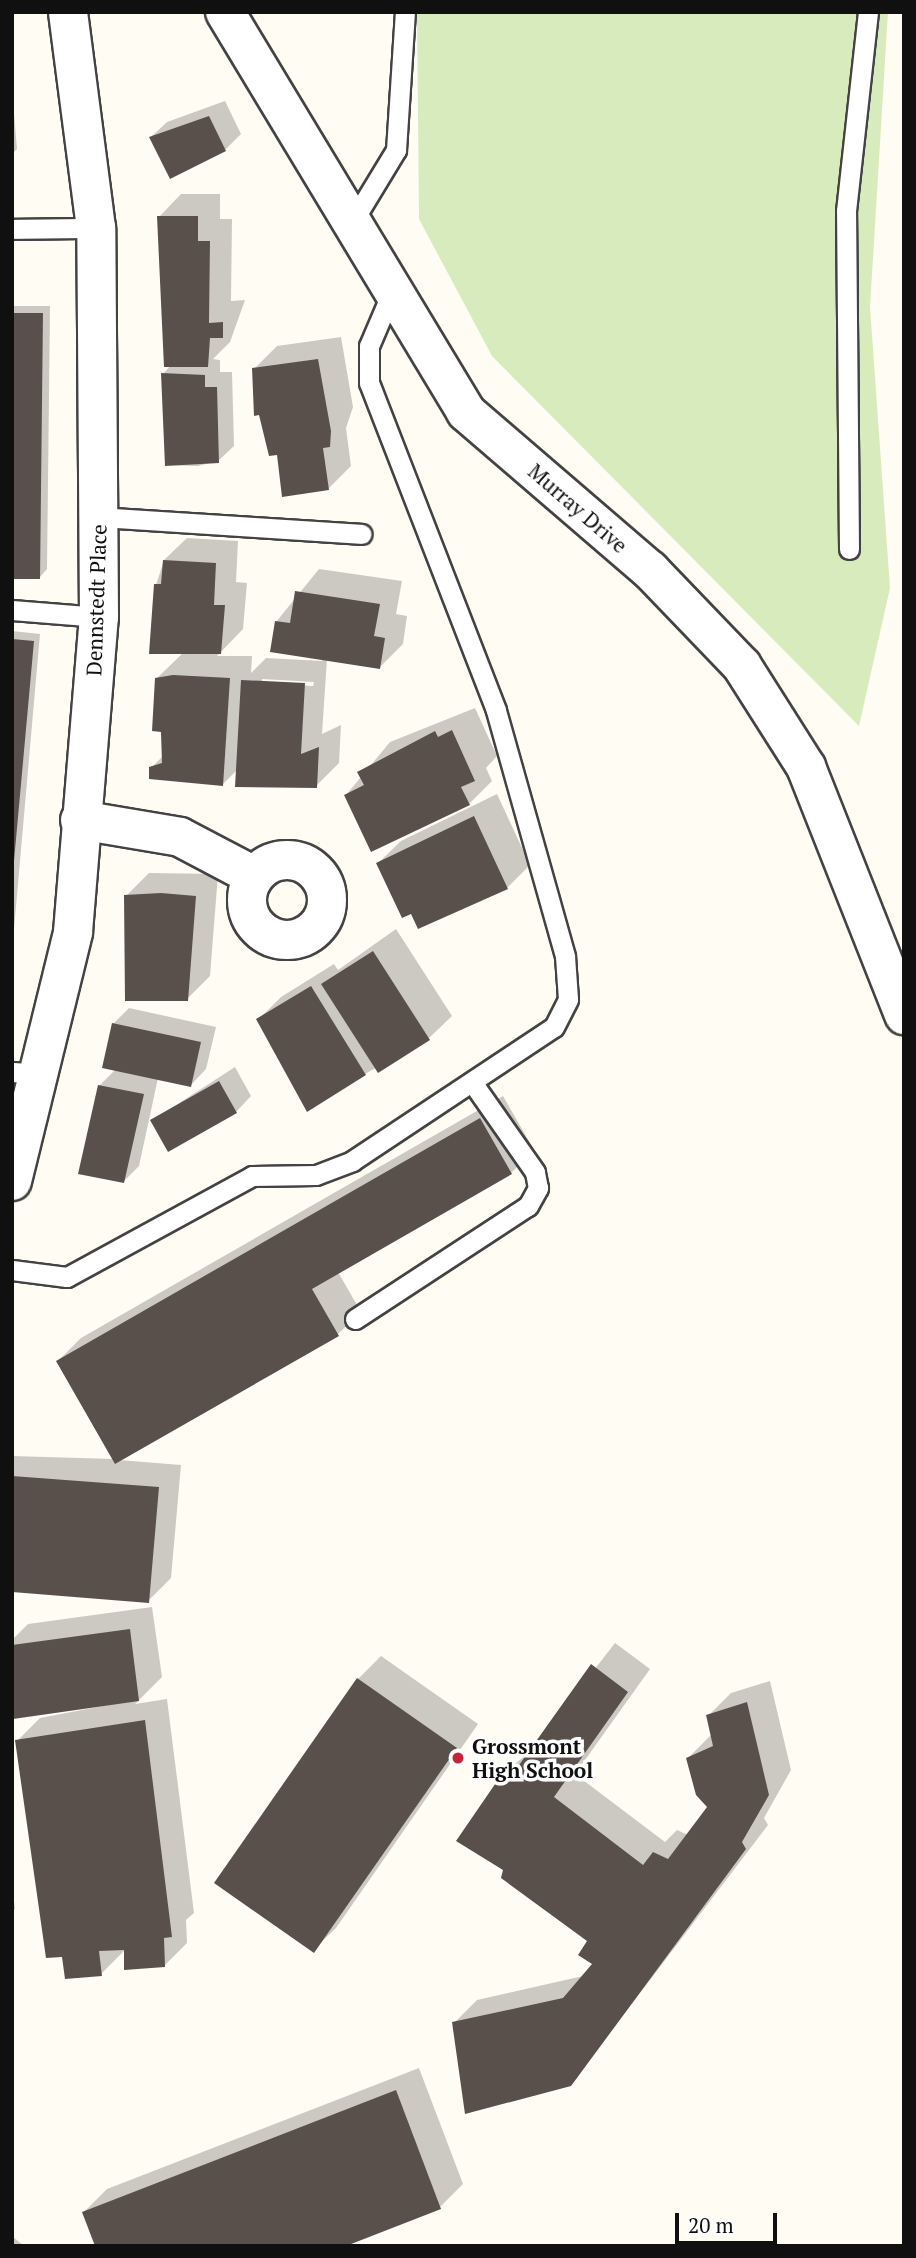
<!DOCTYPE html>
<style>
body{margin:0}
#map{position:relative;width:916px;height:2258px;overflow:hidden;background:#fffcf4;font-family:"PT Serif",serif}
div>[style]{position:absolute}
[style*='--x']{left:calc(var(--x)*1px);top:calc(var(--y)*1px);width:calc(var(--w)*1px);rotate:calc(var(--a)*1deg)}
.green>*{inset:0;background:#d8ebbc}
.shadow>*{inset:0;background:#0003}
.building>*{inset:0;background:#59504c}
.roads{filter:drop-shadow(2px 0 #434343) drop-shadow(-2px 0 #434343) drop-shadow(0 2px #434343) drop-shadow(0 -2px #434343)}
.service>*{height:19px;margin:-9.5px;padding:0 9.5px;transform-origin:9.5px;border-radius:9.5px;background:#fff}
.minor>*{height:38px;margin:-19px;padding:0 19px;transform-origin:19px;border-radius:19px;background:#fff}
.minor>.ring{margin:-19px;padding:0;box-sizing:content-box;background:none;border:38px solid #fff;border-radius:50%}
.tertiary>*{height:38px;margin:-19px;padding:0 19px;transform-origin:19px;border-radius:19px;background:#fff}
.dots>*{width:19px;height:19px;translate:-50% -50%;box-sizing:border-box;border:4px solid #fff;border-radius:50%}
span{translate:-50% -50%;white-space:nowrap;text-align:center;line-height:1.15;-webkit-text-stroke:7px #fff;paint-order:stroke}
.street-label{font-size:21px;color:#101010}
.poi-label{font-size:21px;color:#101010;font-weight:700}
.left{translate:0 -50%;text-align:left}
.frame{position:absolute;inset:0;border:14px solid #101010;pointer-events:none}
.scale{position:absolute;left:675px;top:2213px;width:102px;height:32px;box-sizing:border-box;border:4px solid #101010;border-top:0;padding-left:9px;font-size:21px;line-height:24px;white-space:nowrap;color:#101010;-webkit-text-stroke:5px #fff;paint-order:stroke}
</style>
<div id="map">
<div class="green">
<i style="clip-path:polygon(417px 12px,888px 12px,870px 307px,890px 588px,859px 726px,492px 356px,419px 219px)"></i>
</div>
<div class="shadow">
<i style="clip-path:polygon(225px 101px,241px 134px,225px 150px,151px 137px,167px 122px)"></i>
<i style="clip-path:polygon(14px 113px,17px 149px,12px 154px,12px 114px)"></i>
<i style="clip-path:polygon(181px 194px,220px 194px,220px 219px,232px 219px,231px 301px,245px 300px,230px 342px,213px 359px,220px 360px,220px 372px,232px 372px,234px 446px,218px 461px,198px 466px,167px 465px,163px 374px,171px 365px,159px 217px)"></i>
<i style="clip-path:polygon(12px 306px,50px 306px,47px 569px,40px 577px,12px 577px)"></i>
<i style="clip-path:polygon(341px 337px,353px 407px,346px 428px,351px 466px,328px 489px,279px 453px,254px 369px,277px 346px)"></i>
<i style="clip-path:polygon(evenodd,187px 538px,238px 541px,236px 582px,247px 583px,243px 629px,217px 656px,252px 656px,251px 673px,266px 658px,323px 661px,276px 622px,319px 569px,402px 581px,396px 614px,407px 616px,403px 644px,380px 667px,327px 659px,322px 734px,341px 725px,339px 763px,316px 786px,238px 769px,223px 784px,151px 768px,163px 756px,157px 678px,183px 653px,156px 585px,164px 560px,187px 538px,262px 679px,314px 682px,313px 686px,262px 683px,262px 679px)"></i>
<i style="clip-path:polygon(12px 631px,40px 634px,12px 952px)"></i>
<i style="clip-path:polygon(475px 708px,497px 756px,486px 768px,492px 781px,469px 804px,346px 795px,390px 742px)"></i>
<i style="clip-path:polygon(497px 794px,530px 865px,507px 888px,378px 863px,401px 841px)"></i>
<i style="clip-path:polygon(149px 873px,218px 874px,210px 976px,187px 999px,126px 896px)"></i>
<i style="clip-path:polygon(396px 929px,452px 1016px,429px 1038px,365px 1074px,259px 1019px,281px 997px,334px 964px,338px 970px)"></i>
<i style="clip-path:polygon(129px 1008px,216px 1027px,206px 1069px,191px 1085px,158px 1078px,139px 1166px,124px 1181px,99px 1086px,116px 1069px,113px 1024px)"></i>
<i style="clip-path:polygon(235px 1067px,251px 1096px,236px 1112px,153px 1120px)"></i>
<i style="clip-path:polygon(503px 1096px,534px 1150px,511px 1173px,338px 1272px,361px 1312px,338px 1334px,119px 1460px,181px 1465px,171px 1578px,148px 1601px,12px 1591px,12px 1456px,114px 1459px,58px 1361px,81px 1338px)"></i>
<i style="clip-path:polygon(152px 1607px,162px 1677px,135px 1704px,167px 1699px,194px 1913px,186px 1920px,187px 1943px,164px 1966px,126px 1949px,101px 1974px,64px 1955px,17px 1741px,40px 1718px,129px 1701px,15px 1717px,12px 1640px,28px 1624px)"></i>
<i style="clip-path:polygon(615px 1643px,650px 1669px,575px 1774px,665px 1842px,677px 1830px,688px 1835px,709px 1807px,688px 1758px,711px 1735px,708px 1716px,731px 1693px,770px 1681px,791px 1770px,764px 1818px,768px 1825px,570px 2085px,454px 2023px,477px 2000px,583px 1976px,594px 1963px,589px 1941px,505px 1772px,531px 1751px)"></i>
<i style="clip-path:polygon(381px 1656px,478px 1724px,336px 1928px,313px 1950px,358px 1679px)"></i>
<i style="clip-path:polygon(12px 1885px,15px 1909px,12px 1911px)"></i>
<i style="clip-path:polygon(419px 2068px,463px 2184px,440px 2207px,341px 2246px,84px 2212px,107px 2189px)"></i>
<i style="clip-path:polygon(12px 2236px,24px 2246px,12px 2246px)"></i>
</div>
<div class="building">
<i style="clip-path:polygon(209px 116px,226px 151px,170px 179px,149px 137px)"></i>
<i style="clip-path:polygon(157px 216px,198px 216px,198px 241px,210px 241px,209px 323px,223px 322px,223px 338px,210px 338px,208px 367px,164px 367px)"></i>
<i style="clip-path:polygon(12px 313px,43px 313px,40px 579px,12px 579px)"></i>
<i style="clip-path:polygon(318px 359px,331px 431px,330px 447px,323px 448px,329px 490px,282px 497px,277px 455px,269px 456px,259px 415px,254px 416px,252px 368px)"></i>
<i style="clip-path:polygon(161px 373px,205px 375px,205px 387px,217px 387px,219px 463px,165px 466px)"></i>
<i style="clip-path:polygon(163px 560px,216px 563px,214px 605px,225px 605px,221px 654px,149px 654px,154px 584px,161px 584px)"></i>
<i style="clip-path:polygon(295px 591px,380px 604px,374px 636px,385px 638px,380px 669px,270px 652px,275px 621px,290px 623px)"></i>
<i style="clip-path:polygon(12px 639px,34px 641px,14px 861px,12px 861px)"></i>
<i style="clip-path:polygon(173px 675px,230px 678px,223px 786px,149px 779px,149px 767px,162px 763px,161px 732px,152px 731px,155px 678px)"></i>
<i style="clip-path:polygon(241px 680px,305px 683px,301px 754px,319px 747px,317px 788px,235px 787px)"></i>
<i style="clip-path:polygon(452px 730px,475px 781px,461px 787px,470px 805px,371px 852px,344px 795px,364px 785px,357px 772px,435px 731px,438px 737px)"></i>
<i style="clip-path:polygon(474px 816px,508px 889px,418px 929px,411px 914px,402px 918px,376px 863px)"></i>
<i style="clip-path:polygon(161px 893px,196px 896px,188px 1001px,125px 1001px,124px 895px)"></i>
<i style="clip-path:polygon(373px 951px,430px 1040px,378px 1073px,321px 984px)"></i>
<i style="clip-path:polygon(311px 986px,366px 1075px,307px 1112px,256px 1019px)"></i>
<i style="clip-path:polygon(112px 1023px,201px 1042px,191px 1087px,102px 1068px)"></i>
<i style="clip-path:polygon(219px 1081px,237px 1113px,168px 1152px,150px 1120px)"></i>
<i style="clip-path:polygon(98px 1085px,144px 1094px,124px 1183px,78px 1174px)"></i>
<i style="clip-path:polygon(480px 1118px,512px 1174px,312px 1289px,339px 1336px,115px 1464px,56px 1361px)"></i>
<i style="clip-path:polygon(12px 1476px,159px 1487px,149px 1603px,12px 1592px)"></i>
<i style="clip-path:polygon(130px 1629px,139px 1701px,13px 1719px,12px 1645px)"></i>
<i style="clip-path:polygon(591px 1664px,628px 1692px,554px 1797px,643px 1865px,653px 1852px,668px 1859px,707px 1807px,696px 1795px,686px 1758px,713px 1746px,706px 1715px,747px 1702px,769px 1795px,742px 1842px,746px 1849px,571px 2086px,465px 2114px,452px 2022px,563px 1998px,592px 1964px,578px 1955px,587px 1941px,501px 1878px,503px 1870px,456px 1841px,504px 1771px,512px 1775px)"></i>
<i style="clip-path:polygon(357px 1678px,457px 1748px,314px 1953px,214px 1883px)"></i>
<i style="clip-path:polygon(145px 1720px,172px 1937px,164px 1938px,165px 1967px,124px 1970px,124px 1950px,99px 1951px,102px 1976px,65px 1979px,62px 1957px,46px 1958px,15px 1740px)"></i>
<i style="clip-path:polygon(396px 2090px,441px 2209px,346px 2246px,95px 2246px,82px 2212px)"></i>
</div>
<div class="roads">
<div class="service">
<i style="--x:351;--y:224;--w:87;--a:-58.7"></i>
<i style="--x:396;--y:150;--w:138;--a:-86.3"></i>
<i style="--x:12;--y:229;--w:84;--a:-0.7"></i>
<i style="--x:99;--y:517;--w:263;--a:3.7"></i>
<i style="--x:849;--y:549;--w:338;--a:-90.5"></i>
<i style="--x:846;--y:211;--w:200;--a:-83.7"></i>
<i style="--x:12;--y:610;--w:87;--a:4.6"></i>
<i style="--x:12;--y:1072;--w:26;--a:4"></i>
<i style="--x:12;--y:1270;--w:55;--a:7.3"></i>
<i style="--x:67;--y:1277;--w:211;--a:-28.6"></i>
<i style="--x:252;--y:1176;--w:64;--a:-0.9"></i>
<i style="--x:316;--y:1175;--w:39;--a:-21"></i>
<i style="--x:352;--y:1161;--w:242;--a:-33.6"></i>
<i style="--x:554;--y:1027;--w:31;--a:-63"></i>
<i style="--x:568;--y:999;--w:43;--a:-94"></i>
<i style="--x:565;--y:956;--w:255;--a:-105.7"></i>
<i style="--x:496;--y:710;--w:351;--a:-111.2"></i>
<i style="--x:369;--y:383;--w:37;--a:-90"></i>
<i style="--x:369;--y:346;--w:59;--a:-66.9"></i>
<i style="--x:355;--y:1319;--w:207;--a:-33.2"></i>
<i style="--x:528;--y:1206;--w:21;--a:-61"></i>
<i style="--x:538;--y:1188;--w:16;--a:-101"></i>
<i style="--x:535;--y:1172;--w:110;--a:-125"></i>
</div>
<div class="minor">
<i style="--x:80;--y:820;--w:101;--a:9.6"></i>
<i style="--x:180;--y:837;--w:84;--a:27.8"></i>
<i class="ring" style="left:247px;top:860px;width:42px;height:42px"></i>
<i style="--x:12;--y:1181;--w:256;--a:-76.2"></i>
<i style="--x:73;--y:932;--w:316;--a:-85.3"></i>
<i style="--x:99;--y:617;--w:389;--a:-90.4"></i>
<i style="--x:96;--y:228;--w:218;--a:-97.4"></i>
</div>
<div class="tertiary">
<i style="--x:225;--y:12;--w:467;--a:58.9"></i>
<i style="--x:466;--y:412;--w:243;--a:40.7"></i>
<i style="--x:650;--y:570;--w:133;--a:46.2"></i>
<i style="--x:742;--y:666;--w:120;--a:57.6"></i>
<i style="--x:806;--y:767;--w:267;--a:68.4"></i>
</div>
</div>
<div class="dots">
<i style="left:458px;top:1758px;background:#c4253b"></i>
</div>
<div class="street-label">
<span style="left:578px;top:508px;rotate:41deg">Murray Drive</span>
<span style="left:96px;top:600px;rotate:-88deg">Dennstedt Place</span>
</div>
<div class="poi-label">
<span class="left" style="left:472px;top:1758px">Grossmont<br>High School</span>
</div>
<div class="frame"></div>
<div class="scale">20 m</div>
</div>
